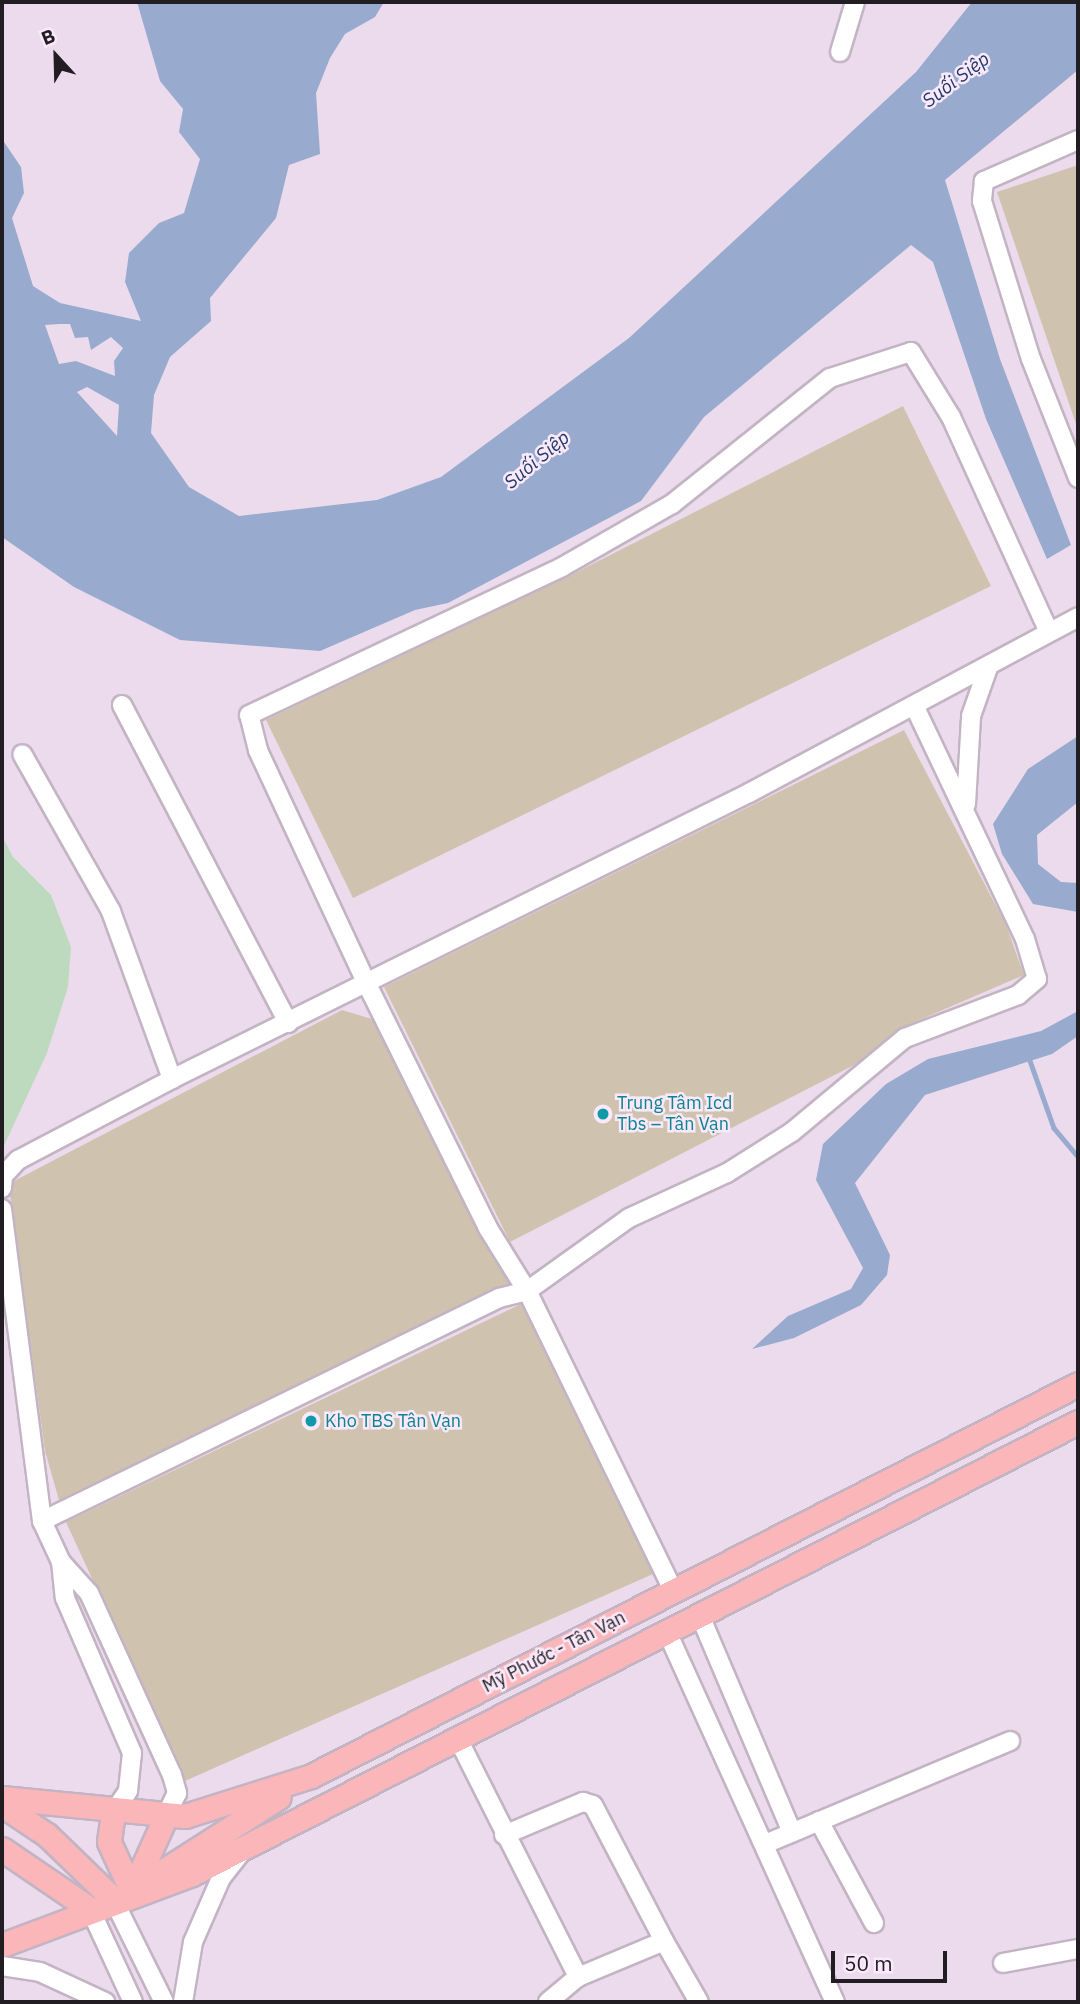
<!DOCTYPE html>
<meta charset="utf-8">
<style>
body{margin:0}
#map{position:relative;width:1080px;height:2004px;overflow:hidden;background:#ecdbec;font-family:"IBM Plex Sans",sans-serif}
div>[style]{position:absolute}
[style*='--x']{left:calc(var(--x)*1px);top:calc(var(--y)*1px);width:calc(var(--w)*1px);rotate:calc(var(--a)*1deg)}
.green>*{inset:0;background:#bddabf}
.water>*{inset:0;background:#98abce}
.stream>*{height:4.5px;margin:-2.25px;padding:0 2.25px;transform-origin:2.25px;border-radius:2.25px;background:#98abce}
.building>*{inset:0;background:#cfc3b0}
.roads{filter:drop-shadow(2px 0 #c3b4c4) drop-shadow(-2px 0 #c3b4c4) drop-shadow(0 2px #c3b4c4) drop-shadow(0 -2px #c3b4c4)}
.minor>*{height:18px;margin:-9px;padding:0 9px;transform-origin:9px;border-radius:9px;background:#fff}
.major>*{height:23px;margin:-11.5px;padding:0 11.5px;transform-origin:11.5px;border-radius:11.5px;background:#fbb6b9}
.dots>*{width:19px;height:19px;translate:-50% -50%;box-sizing:border-box;border:4px solid #f9e9fa;border-radius:50%}
span{translate:-50% -50%;white-space:nowrap;text-align:center;line-height:1.15;-webkit-text-stroke:5px #f9e9fa;paint-order:stroke}
.culture-label{font-size:18px;color:#0d838f}
.left{translate:0 -50%;text-align:left}
.street-label{font-size:18px;color:#221d23}
.water-label{font-size:19px;color:#223968;font-style:italic}
.frame{position:absolute;inset:0;border:4px solid #221d23;pointer-events:none}
.north{position:absolute;left:21px;top:21px;width:70px;height:70px;-webkit-text-stroke:5px #f9e9fa;paint-order:stroke;rotate:338deg;font-size:19px;font-weight:700;line-height:28px;text-align:center;color:#221d23}
.north::after{content:'';display:block;margin:auto;width:24px;height:32px;background:#221d23;clip-path:polygon(50% 0,100% 100%,50% 72%,0 100%)}
.scale{position:absolute;left:831px;top:1951px;width:116px;height:32px;box-sizing:border-box;border:4px solid #221d23;border-top:0;padding-left:9px;font-size:21px;line-height:24px;white-space:nowrap;color:#221d23;-webkit-text-stroke:5px #f9e9fa;paint-order:stroke}
</style>
<div id="map">
<div class="green">
<i style="clip-path:polygon(2px 836px,13px 857px,51px 895px,71px 947px,68px 987px,47px 1053px,2px 1150px)"></i>
</div>
<div class="water">
<i style="clip-path:polygon(evenodd,137px 2px,384px 2px,375px 17px,345px 34px,330px 58px,316px 93px,320px 154px,289px 165px,276px 218px,210px 298px,211px 321px,170px 357px,154px 395px,151px 433px,189px 487px,239px 516px,377px 500px,441px 477px,629px 338px,916px 72px,972px 2px,1078px 2px,1078px 70px,945px 180px,1000px 359px,1071px 545px,1047px 559px,986px 419px,933px 262px,911px 245px,704px 417px,641px 501px,448px 603px,415px 610px,320px 651px,180px 640px,74px 587px,2px 537px,2px 139px,21px 167px,24px 193px,12px 218px,33px 286px,60px 303px,141px 321px,125px 282px,129px 253px,159px 223px,184px 213px,200px 159px,179px 132px,183px 109px,160px 81px,137px 2px,59px 324px,70px 324px,75px 338px,88px 337px,91px 350px,111px 337px,123px 348px,114px 361px,115px 376px,76px 361px,59px 364px,45px 325px,59px 324px,137px 2px,87px 387px,119px 405px,117px 436px,77px 392px,87px 387px)"></i>
<i style="clip-path:polygon(1078px 736px,1078px 802px,1037px 835px,1038px 864px,1061px 882px,1078px 883px,1078px 912px,1033px 904px,1002px 854px,993px 824px,1028px 769px)"></i>
<i style="clip-path:polygon(1078px 1011px,1078px 1036px,1052px 1054px,925px 1095px,855px 1183px,890px 1255px,887px 1275px,861px 1305px,794px 1338px,752px 1349px,788px 1316px,851px 1289px,863px 1268px,816px 1180px,823px 1144px,886px 1084px,928px 1059px,1041px 1031px)"></i>
</div>
<div class="stream">
<i style="--x:1028;--y:1055;--w:77;--a:70.4"></i>
<i style="--x:1054;--y:1128;--w:38;--a:50"></i>
</div>
<div class="building">
<i style="clip-path:polygon(1078px 165px,1078px 423px,1076px 424px,997px 192px)"></i>
<i style="clip-path:polygon(903px 406px,991px 586px,353px 898px,266px 720px,567px 577px)"></i>
<i style="clip-path:polygon(904px 730px,1006px 925px,1024px 975px,901px 1028px,856px 1064px,510px 1242px,384px 987px)"></i>
<i style="clip-path:polygon(342px 1010px,372px 1019px,509px 1284px,59px 1500px,45px 1451px,10px 1195px,14px 1181px)"></i>
<i style="clip-path:polygon(521px 1304px,653px 1574px,185px 1781px,66px 1522px)"></i>
</div>
<div class="roads">
<div class="minor">
<i style="--x:840;--y:52;--w:52;--a:-73.3"></i>
<i style="--x:1078;--y:140;--w:103;--a:156.4"></i>
<i style="--x:984;--y:181;--w:20;--a:96"></i>
<i style="--x:982;--y:201;--w:165;--a:72.8"></i>
<i style="--x:1031;--y:359;--w:128;--a:68.4"></i>
<i style="--x:122;--y:705;--w:359;--a:62.4"></i>
<i style="--x:966;--y:804;--w:88;--a:-86.7"></i>
<i style="--x:971;--y:716;--w:54;--a:-70.6"></i>
<i style="--x:172;--y:1079;--w:644;--a:-26.37"></i>
<i style="--x:749;--y:793;--w:373;--a:-28.1"></i>
<i style="--x:2;--y:1188;--w:12;--a:-85"></i>
<i style="--x:3;--y:1176;--w:22;--a:-47"></i>
<i style="--x:18;--y:1160;--w:174;--a:-27.7"></i>
<i style="--x:172;--y:1079;--w:179;--a:-110"></i>
<i style="--x:111;--y:911;--w:180;--a:-119.5"></i>
<i style="--x:2;--y:1209;--w:315;--a:82.7"></i>
<i style="--x:42;--y:1521;--w:45;--a:65.1"></i>
<i style="--x:61;--y:1562;--w:42;--a:47.9"></i>
<i style="--x:89;--y:1593;--w:200;--a:65.5"></i>
<i style="--x:172;--y:1775;--w:19;--a:74"></i>
<i style="--x:177;--y:1793;--w:25;--a:116"></i>
<i style="--x:42;--y:1521;--w:509;--a:-26.01"></i>
<i style="--x:499;--y:1298;--w:29;--a:-14"></i>
<i style="--x:527;--y:1291;--w:74;--a:-121.8"></i>
<i style="--x:488;--y:1228;--w:275;--a:-116.4"></i>
<i style="--x:366;--y:982;--w:256;--a:-115"></i>
<i style="--x:258;--y:750;--w:36;--a:-104"></i>
<i style="--x:249;--y:715;--w:346;--a:-25.3"></i>
<i style="--x:562;--y:567;--w:127;--a:-29.8"></i>
<i style="--x:672;--y:504;--w:202;--a:-38.6"></i>
<i style="--x:830;--y:378;--w:85;--a:-17.8"></i>
<i style="--x:911;--y:352;--w:76;--a:58.4"></i>
<i style="--x:951;--y:417;--w:236;--a:65.5"></i>
<i style="--x:61;--y:1562;--w:36;--a:84"></i>
<i style="--x:65;--y:1598;--w:169;--a:66.6"></i>
<i style="--x:132;--y:1753;--w:38;--a:96"></i>
<i style="--x:128;--y:1791;--w:27;--a:124"></i>
<i style="--x:674;--y:1592;--w:335;--a:-116"></i>
<i style="--x:527;--y:1291;--w:125;--a:-35.6"></i>
<i style="--x:629;--y:1218;--w:108;--a:-24.7"></i>
<i style="--x:727;--y:1173;--w:77;--a:-32.2"></i>
<i style="--x:792;--y:1132;--w:147;--a:-39.8"></i>
<i style="--x:905;--y:1038;--w:121;--a:-20.8"></i>
<i style="--x:1018;--y:995;--w:25;--a:-40"></i>
<i style="--x:1037;--y:979;--w:42;--a:-106.7"></i>
<i style="--x:1025;--y:939;--w:257;--a:-115.4"></i>
<i style="--x:701;--y:1618;--w:233;--a:67"></i>
<i style="--x:668;--y:1634;--w:404;--a:65.6"></i>
<i style="--x:458;--y:1739;--w:267;--a:63.2"></i>
<i style="--x:578;--y:1977;--w:93;--a:-22.7"></i>
<i style="--x:664;--y:1941;--w:70;--a:60.2"></i>
<i style="--x:819;--y:1821;--w:116;--a:61.7"></i>
<i style="--x:504;--y:1835;--w:86;--a:-22.7"></i>
<i style="--x:583;--y:1802;--w:10;--a:17"></i>
<i style="--x:593;--y:1805;--w:153;--a:62.4"></i>
<i style="--x:765;--y:1844;--w:266;--a:-22.8"></i>
<i style="--x:113;--y:1899;--w:115;--a:63.7"></i>
<i style="--x:90;--y:1909;--w:102;--a:65.2"></i>
<i style="--x:1003;--y:1963;--w:76;--a:-10.6"></i>
<i style="--x:2;--y:1966;--w:38;--a:9"></i>
<i style="--x:40;--y:1972;--w:72;--a:24.8"></i>
<i style="--x:183;--y:2002;--w:61;--a:-80.5"></i>
<i style="--x:193;--y:1942;--w:70;--a:-66.4"></i>
<i style="--x:221;--y:1878;--w:37;--a:-52"></i>
<i style="--x:548;--y:2002;--w:39;--a:-40"></i>
</div>
<div class="major">
<i style="--x:2;--y:1798;--w:184;--a:5.6"></i>
<i style="--x:185;--y:1816;--w:132;--a:-17.6"></i>
<i style="--x:311;--y:1776;--w:861;--a:-27.07"></i>
<i style="--x:2;--y:1805;--w:54;--a:33.7"></i>
<i style="--x:47;--y:1835;--w:92;--a:44.1"></i>
<i style="--x:113;--y:1813;--w:29;--a:98"></i>
<i style="--x:109;--y:1842;--w:55;--a:65.3"></i>
<i style="--x:2;--y:1849;--w:107;--a:34.3"></i>
<i style="--x:143;--y:1884;--w:161;--a:-32.6"></i>
<i style="--x:133;--y:1889;--w:80;--a:-65.7"></i>
<i style="--x:2;--y:1945;--w:203;--a:-20.5"></i>
<i style="--x:192;--y:1874;--w:995;--a:-27.03"></i>
</div>
</div>
<div class="dots">
<i style="left:603px;top:1114px;background:#0f9aa8"></i>
<i style="left:311px;top:1421px;background:#0f9aa8"></i>
</div>
<div class="culture-label">
<span class="left" style="left:617px;top:1114px">Trung Tâm Icd<br>Tbs – Tân Vạn</span>
<span class="left" style="left:325px;top:1421px">Kho TBS Tân Vạn</span>
</div>
<div class="street-label">
<span style="left:554px;top:1652px;rotate:-27deg">Mỹ Phước - Tân Vạn</span>
</div>
<div class="water-label">
<span style="left:956px;top:80px;rotate:-37deg">Suối Siệp</span>
<span style="left:537px;top:460px;rotate:-40deg">Suối Siệp</span>
</div>
<div class="frame"></div>
<div class="north">B</div>
<div class="scale">50 m</div>
</div>
